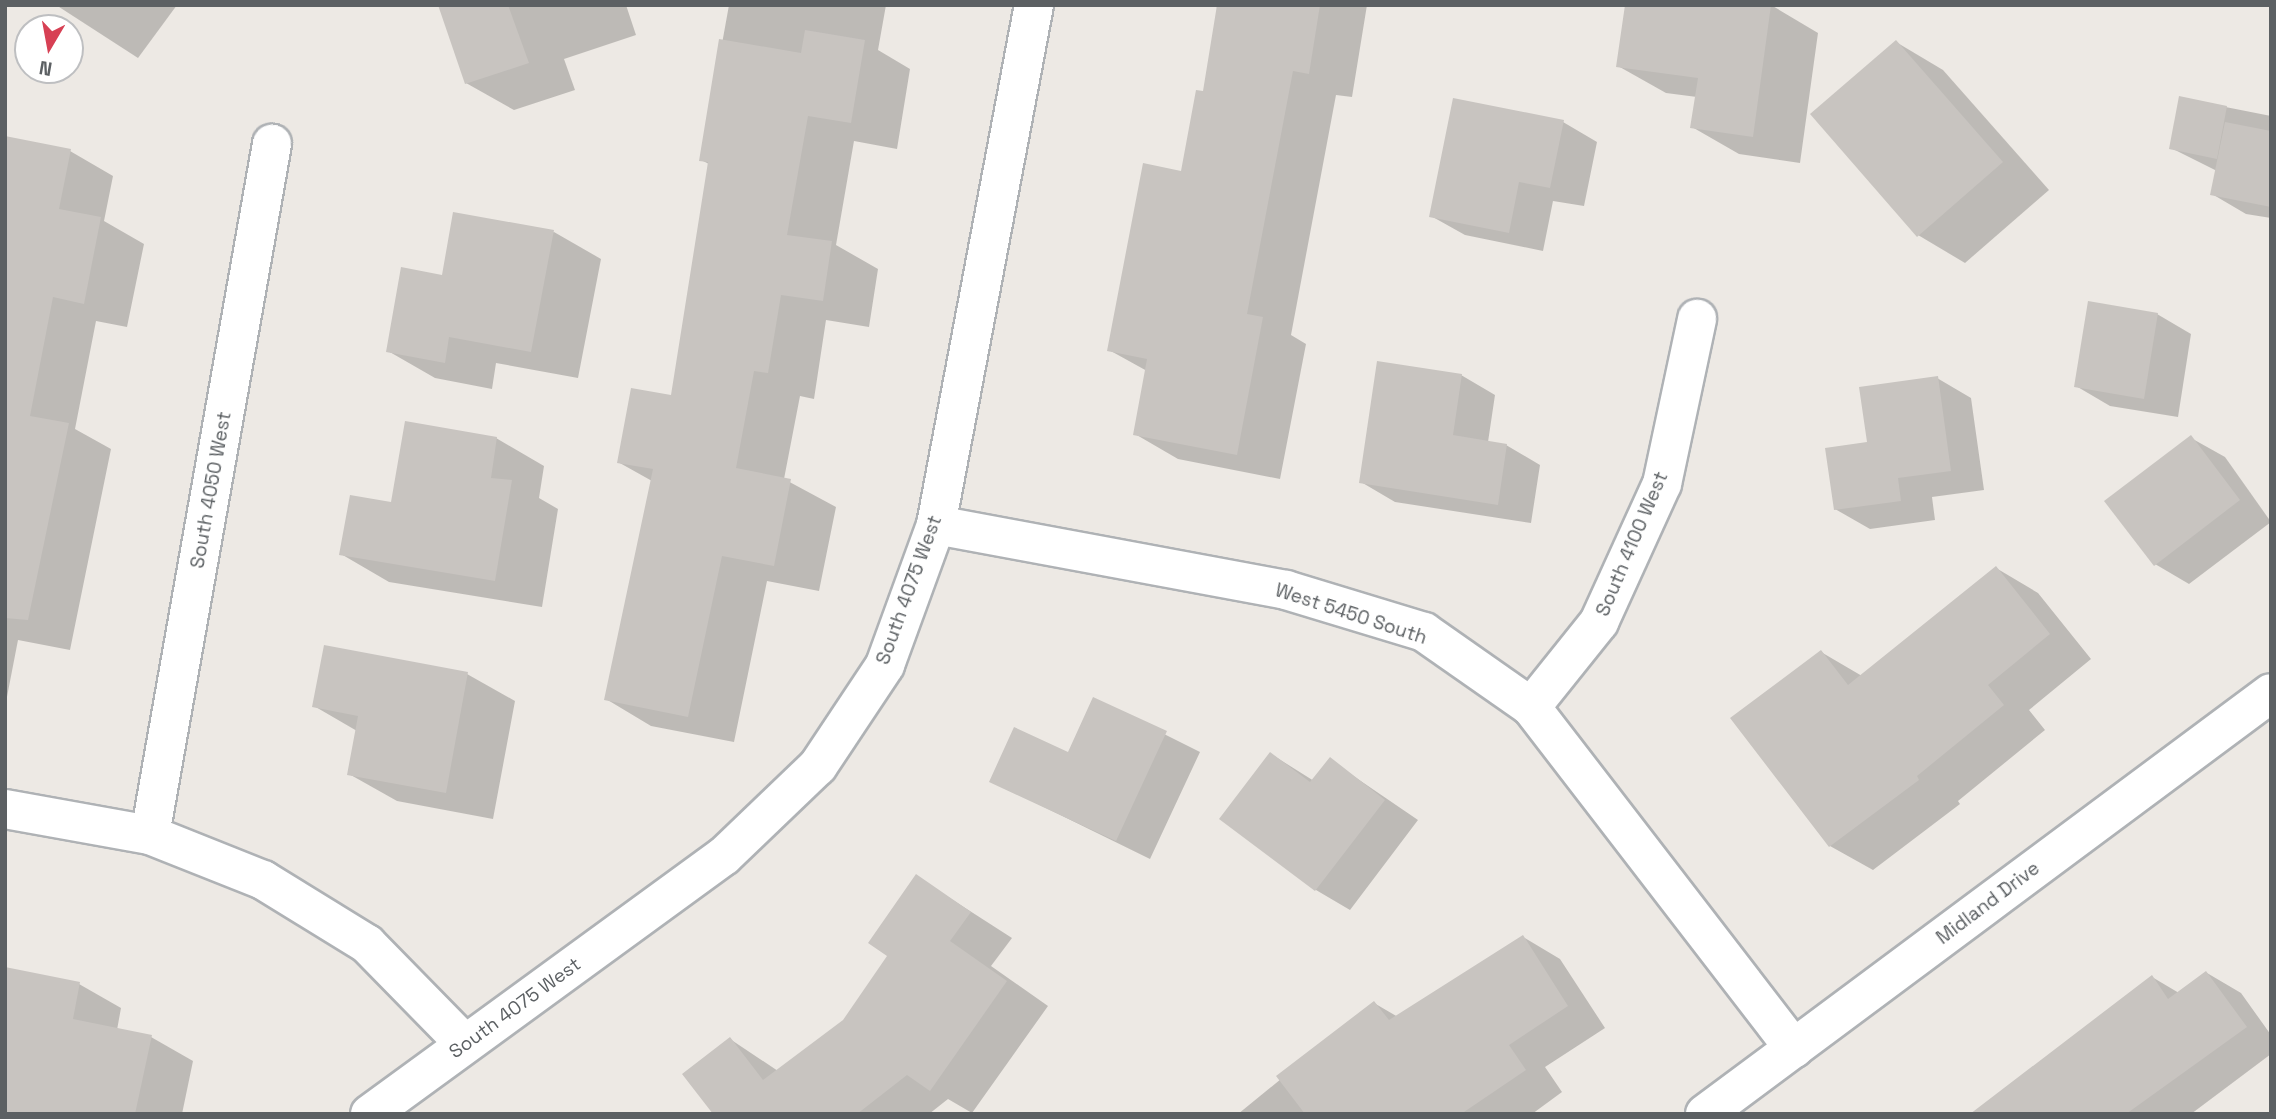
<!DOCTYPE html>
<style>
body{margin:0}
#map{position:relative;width:2276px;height:1119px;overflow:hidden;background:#ede9e4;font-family:"Space Grotesk",sans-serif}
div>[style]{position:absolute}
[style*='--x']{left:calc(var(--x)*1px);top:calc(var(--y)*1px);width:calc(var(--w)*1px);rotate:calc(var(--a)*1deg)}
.shadow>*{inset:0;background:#0003}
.building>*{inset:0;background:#c8c4c0}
.roads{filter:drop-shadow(2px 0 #afb2b5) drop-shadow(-2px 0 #afb2b5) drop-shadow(0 2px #afb2b5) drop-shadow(0 -2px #afb2b5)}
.minor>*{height:38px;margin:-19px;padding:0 19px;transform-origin:19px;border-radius:19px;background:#fff}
.tertiary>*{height:38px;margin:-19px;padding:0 19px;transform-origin:19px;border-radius:19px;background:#fff}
span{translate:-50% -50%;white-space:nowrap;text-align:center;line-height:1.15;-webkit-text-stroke:5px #fff;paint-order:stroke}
.street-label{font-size:19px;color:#5c6063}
.frame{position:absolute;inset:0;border:7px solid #5c6063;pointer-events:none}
.north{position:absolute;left:14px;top:14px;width:70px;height:70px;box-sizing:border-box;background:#fff;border:2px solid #bebfc1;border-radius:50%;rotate:190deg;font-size:19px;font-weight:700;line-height:28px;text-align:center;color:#5c6063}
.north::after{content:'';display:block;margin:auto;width:24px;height:32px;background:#d74054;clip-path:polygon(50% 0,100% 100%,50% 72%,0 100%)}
</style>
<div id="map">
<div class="shadow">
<i style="clip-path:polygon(56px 5px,177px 5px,138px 58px)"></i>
<i style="clip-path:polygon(440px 5px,626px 5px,636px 35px,564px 59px,575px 90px,514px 110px,466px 83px)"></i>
<i style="clip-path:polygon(729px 5px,886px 5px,878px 50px,910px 69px,897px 149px,854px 141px,836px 245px,878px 269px,869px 327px,826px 320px,814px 399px,800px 396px,784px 479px,836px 507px,819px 591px,767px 581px,734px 742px,651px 726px,606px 699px,652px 481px,618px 462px,673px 397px,709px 164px,701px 160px)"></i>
<i style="clip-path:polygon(1213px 5px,1367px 5px,1352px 97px,1336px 95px,1291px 335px,1306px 344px,1280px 479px,1178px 459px,1135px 434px,1147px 371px,1109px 350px,1182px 173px,1205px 93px,1218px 8px)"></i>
<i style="clip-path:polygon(1627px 5px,1771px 5px,1818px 33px,1800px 163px,1739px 154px,1692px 127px,1697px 97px,1666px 93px,1618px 66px)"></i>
<i style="clip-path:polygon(1896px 42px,1943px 70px,2049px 190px,1965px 263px,1918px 235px)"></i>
<i style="clip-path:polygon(2180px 98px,2271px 116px,2271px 218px,2246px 214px,2212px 194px,2217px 171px,2171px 148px)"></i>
<i style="clip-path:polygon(1563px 122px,1597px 142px,1584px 206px,1553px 201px,1543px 251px,1465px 235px,1431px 216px)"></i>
<i style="clip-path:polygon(5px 138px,70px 151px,113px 176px,104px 221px,144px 244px,127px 327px,96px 321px,75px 429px,111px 449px,70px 650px,18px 640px,6px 702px)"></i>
<i style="clip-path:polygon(554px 232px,601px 259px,578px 378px,496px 363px,492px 389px,435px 378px,388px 351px,443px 277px)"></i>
<i style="clip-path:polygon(2157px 314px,2191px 334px,2178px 417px,2110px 406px,2076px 386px)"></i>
<i style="clip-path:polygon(1461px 375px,1495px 395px,1488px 442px,1506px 445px,1540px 465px,1531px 523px,1395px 502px,1361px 482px)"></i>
<i style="clip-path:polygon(1937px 378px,1971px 398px,1984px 490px,1932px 497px,1935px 520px,1870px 529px,1835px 509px,1869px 444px)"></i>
<i style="clip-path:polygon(496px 438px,544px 466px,539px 498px,558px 509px,542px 607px,389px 582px,341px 554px,393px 504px)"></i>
<i style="clip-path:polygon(2191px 438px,2225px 457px,2271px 522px,2189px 584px,2155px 564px)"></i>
<i style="clip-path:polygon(1996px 568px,2038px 593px,2091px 659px,2029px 710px,2045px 730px,1958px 801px,1960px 804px,1873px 870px,1830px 846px,1733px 718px,1821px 652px,1862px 676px)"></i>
<i style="clip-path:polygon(467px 674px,515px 701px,493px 819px,397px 801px,349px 774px,357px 731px,314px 706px)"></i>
<i style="clip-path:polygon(1094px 699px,1200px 752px,1150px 859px,991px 781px,1069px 754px)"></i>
<i style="clip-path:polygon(1271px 754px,1314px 781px,1330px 760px,1418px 820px,1350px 910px,1316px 890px,1222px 818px)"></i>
<i style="clip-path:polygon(917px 877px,1012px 938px,991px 966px,1048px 1006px,972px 1113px,948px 1099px,929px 1114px,715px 1114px,730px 1039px,778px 1071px,845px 1021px,889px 956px)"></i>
<i style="clip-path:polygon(1523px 937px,1560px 959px,1605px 1028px,1545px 1067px,1562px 1092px,1532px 1114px,1238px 1114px,1374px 1003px,1398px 1017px)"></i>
<i style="clip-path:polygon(2207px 973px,2241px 993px,2271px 1035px,2271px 1054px,2191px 1114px,1973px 1114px,2152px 977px,2179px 993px)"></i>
<i style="clip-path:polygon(79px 984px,121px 1008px,117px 1030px,151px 1037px,193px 1061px,182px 1114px,5px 1114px)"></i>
</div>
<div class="building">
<i style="clip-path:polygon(438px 5px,508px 5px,529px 63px,465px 84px)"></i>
<i style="clip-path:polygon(1217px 5px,1320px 5px,1309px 74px,1293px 71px,1247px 314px,1263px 317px,1237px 455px,1133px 435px,1147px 359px,1107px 351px,1143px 163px,1181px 171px,1196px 90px,1203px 91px)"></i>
<i style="clip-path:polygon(1625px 5px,1771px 5px,1753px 137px,1690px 128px,1698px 78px,1616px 67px)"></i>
<i style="clip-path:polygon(805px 30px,865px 40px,851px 123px,808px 116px,787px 235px,832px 241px,823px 301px,781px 295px,768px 373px,754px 371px,736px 468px,791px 479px,774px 566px,722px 556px,688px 717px,604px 700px,653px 469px,617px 463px,631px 388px,671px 395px,708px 162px,699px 161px,719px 39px,801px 53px)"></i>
<i style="clip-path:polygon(1896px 40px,2003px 162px,1917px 237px,1810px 114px)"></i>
<i style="clip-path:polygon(2179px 96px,2227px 106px,2217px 159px,2169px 149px)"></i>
<i style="clip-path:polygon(1453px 98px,1564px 120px,1550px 188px,1519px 182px,1509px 233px,1429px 217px)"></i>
<i style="clip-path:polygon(2225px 122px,2271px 131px,2271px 207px,2210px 195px)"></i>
<i style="clip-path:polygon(5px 136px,71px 149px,59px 209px,101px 217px,84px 304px,53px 297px,30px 416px,69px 423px,28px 620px,5px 618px)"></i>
<i style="clip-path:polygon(453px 212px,554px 230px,531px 352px,449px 337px,445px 363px,386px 352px,401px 267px,442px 275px)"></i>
<i style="clip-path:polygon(2088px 301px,2158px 313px,2144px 399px,2074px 387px)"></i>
<i style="clip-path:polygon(1377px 361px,1462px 374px,1453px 435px,1507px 444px,1498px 505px,1359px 483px)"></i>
<i style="clip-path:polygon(1938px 376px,1951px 471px,1898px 478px,1901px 501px,1834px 510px,1825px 448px,1867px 442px,1859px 387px)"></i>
<i style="clip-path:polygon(405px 421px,497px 437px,491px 478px,512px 480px,495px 581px,339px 555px,350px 495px,391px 502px)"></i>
<i style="clip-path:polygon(2191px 435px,2240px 500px,2154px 566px,2104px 501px)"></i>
<i style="clip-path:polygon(1996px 566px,2050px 634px,1988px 685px,2004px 705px,1917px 776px,1919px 780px,1829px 847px,1730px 718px,1821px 650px,1848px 685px)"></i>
<i style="clip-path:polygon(324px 645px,468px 672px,446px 793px,347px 775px,358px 716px,312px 707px)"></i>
<i style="clip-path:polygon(1093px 697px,1167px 731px,1116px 841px,989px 782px,1014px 727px,1068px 752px)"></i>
<i style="clip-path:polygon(1270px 752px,1310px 782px,1330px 757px,1385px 800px,1315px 891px,1219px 819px)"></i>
<i style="clip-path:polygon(916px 874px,971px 912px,950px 941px,1007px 981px,930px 1091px,907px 1075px,857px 1114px,713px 1114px,682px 1074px,730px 1037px,763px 1080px,843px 1020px,887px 956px,868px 943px)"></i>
<i style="clip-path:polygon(1523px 935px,1568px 1006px,1509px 1045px,1526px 1070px,1461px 1114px,1305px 1114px,1276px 1076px,1374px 1001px,1389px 1020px)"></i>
<i style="clip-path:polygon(5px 967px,80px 982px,73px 1019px,152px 1035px,135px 1114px,5px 1114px)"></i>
<i style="clip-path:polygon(2206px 971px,2247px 1027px,2126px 1114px,1970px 1114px,2152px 975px,2168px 999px)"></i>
</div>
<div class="roads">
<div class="minor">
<i style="--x:936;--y:525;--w:356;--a:10.5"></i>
<i style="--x:1286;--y:590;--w:144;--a:16.9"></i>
<i style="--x:1424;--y:632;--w:131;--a:35"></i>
<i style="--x:1531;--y:707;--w:431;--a:52.4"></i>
<i style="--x:1531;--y:707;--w:109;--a:-51.3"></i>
<i style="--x:1599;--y:622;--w:152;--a:-65.5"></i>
<i style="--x:1662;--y:484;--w:169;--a:-78"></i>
<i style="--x:5;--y:809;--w:147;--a:10.2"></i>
<i style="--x:150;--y:835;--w:122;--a:21.7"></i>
<i style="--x:263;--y:880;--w:122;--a:31.6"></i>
<i style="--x:367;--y:944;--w:140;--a:45.6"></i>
<i style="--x:150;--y:835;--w:702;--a:-79.99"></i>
<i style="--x:370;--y:1114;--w:438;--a:-36.1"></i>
<i style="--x:724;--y:856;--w:130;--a:-43.8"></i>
<i style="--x:818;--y:766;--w:121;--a:-56.4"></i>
<i style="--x:885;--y:665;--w:149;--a:-70"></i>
<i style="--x:936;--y:525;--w:529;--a:-79.33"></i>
</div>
<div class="tertiary">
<i style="--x:1705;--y:1114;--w:705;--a:-36.64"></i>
</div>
</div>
<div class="street-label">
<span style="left:211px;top:490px;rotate:-80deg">South 4050 West</span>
<span style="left:1632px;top:544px;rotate:-67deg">South 4100 West</span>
<span style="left:909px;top:590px;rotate:-70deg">South 4075 West</span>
<span style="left:1351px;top:614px;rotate:18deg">West 5450 South</span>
<span style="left:1988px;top:903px;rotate:-37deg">Midland Drive</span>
<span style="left:515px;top:1008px;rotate:-36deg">South 4075 West</span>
</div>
<div class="frame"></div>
<div class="north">N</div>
</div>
